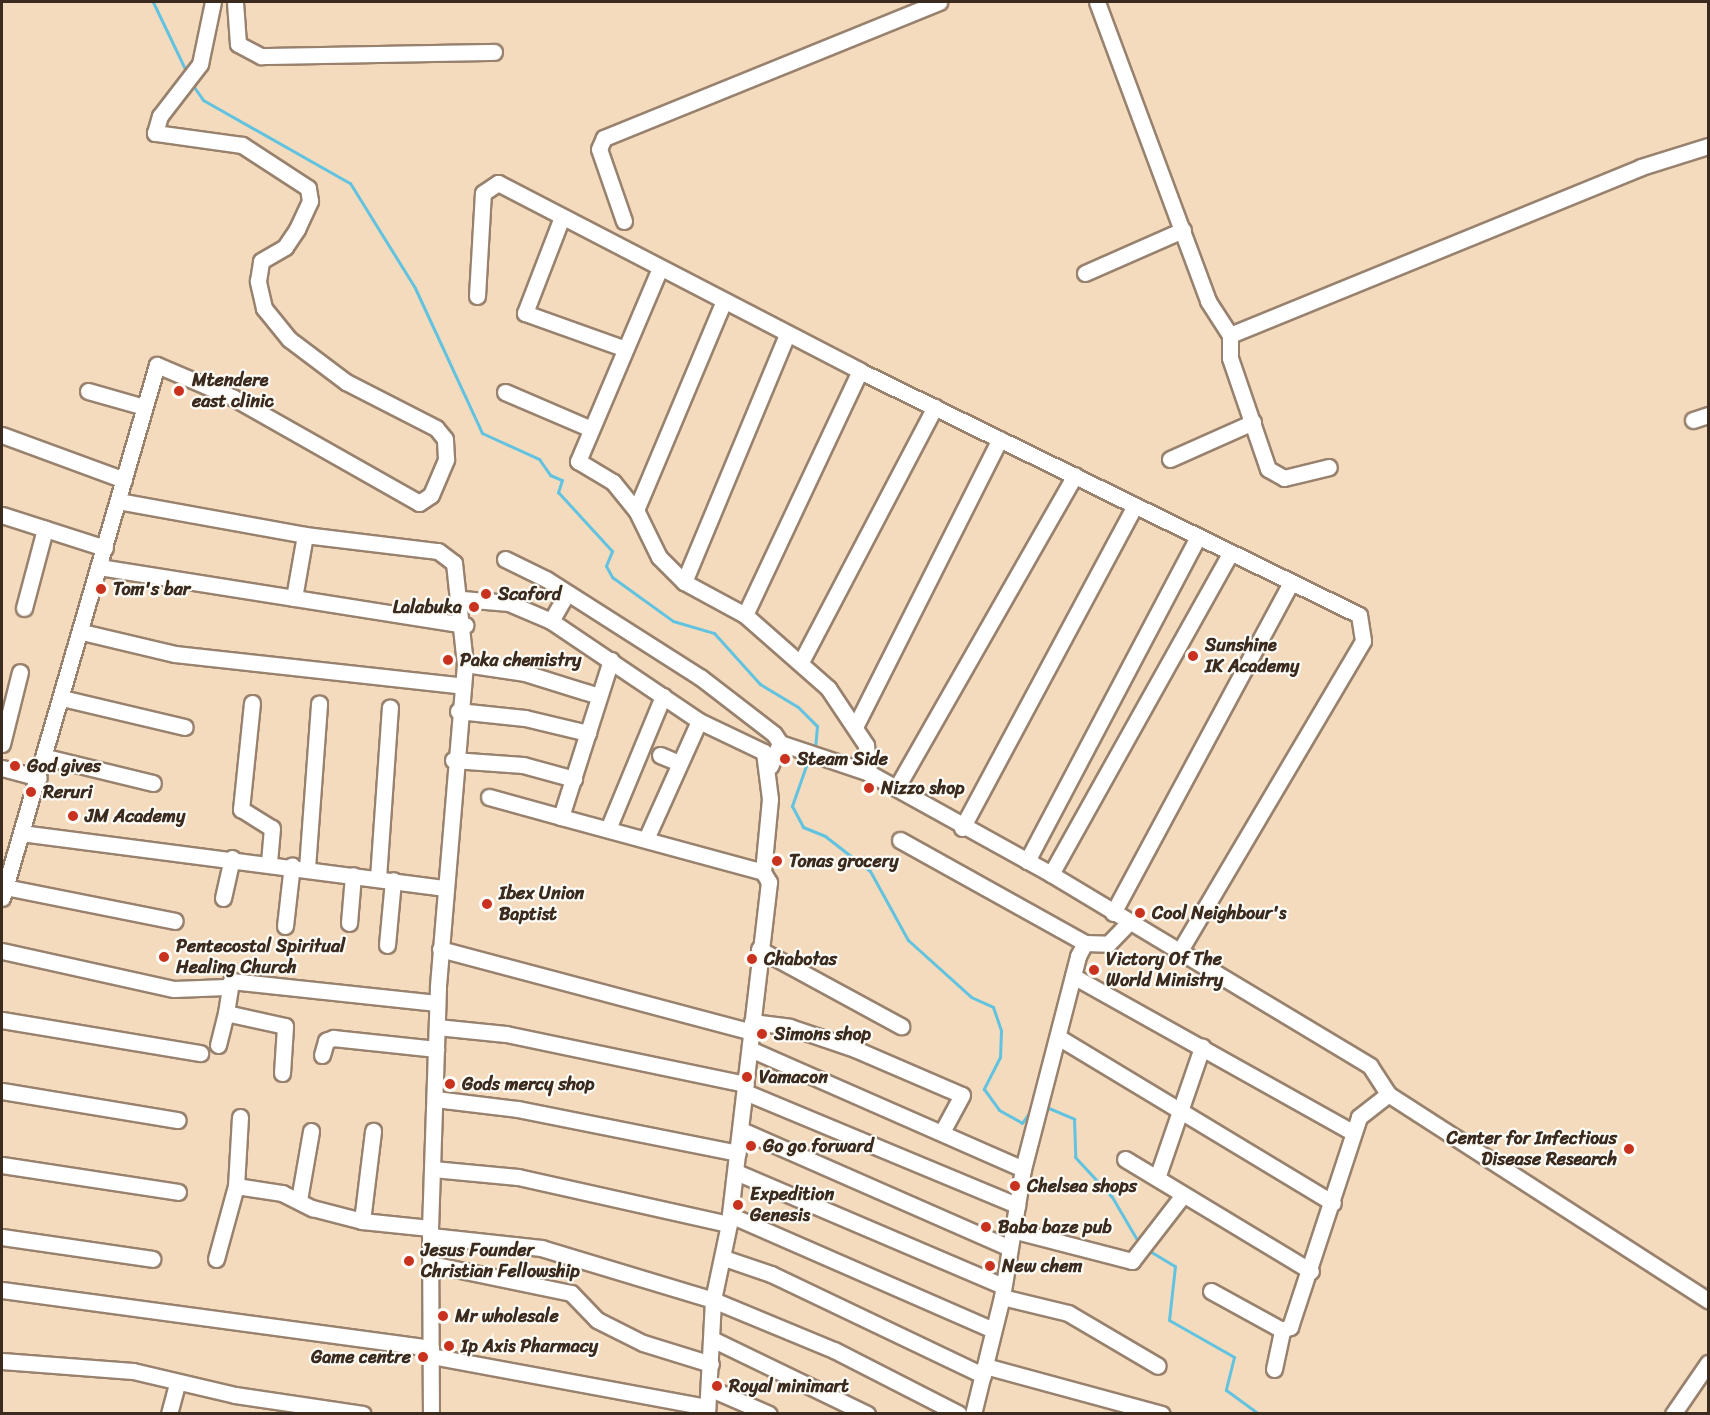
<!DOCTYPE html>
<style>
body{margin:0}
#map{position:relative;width:1710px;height:1415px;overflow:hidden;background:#f4dbbe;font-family:Sriracha,sans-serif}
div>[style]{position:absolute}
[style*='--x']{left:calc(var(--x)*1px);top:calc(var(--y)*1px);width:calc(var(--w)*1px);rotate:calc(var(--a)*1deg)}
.stream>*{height:3px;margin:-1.5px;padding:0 1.5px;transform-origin:1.5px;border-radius:1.5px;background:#61c3df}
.roads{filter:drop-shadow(2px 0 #98826e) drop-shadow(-2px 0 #98826e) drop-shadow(0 2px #98826e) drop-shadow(0 -2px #98826e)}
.minor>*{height:15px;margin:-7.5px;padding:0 7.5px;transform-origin:7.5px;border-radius:7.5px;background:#fff}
.dots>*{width:16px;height:16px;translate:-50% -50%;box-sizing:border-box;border:3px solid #fdfcf7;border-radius:50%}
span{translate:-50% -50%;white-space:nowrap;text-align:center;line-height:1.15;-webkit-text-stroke:4.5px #fdfcf7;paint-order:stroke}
.poi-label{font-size:18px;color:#3b2a1e;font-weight:700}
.left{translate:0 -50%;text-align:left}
.right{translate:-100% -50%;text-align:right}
.frame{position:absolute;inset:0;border:3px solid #3b2a1e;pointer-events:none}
</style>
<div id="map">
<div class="stream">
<i style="--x:153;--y:2;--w:76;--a:64.4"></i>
<i style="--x:194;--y:87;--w:16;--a:55"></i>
<i style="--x:203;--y:100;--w:169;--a:29.5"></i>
<i style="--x:350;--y:183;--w:123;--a:58.2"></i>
<i style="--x:415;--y:288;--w:160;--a:65.2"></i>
<i style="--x:482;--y:433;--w:63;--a:24.5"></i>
<i style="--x:539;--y:459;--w:19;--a:55"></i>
<i style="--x:550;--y:475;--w:13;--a:23"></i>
<i style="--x:562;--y:480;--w:13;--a:108"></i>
<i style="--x:558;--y:492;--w:80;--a:47.5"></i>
<i style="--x:612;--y:551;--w:16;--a:112"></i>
<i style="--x:606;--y:566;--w:13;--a:61"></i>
<i style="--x:612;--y:577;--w:75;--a:35.8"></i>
<i style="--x:673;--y:621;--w:43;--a:16.3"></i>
<i style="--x:714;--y:633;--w:69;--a:48"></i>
<i style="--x:760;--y:684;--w:44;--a:31.2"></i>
<i style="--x:798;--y:707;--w:27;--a:45"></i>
<i style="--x:817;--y:726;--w:24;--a:95"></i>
<i style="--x:808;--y:760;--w:49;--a:109.2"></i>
<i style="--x:792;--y:806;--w:24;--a:62"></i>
<i style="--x:803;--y:827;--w:24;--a:22"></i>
<i style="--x:825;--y:836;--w:57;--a:37.9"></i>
<i style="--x:870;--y:871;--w:79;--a:61.2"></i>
<i style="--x:908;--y:940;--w:85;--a:42.1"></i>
<i style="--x:971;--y:997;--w:24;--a:24"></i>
<i style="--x:993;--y:1007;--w:24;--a:71"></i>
<i style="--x:1001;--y:1030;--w:27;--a:92"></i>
<i style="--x:1000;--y:1057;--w:36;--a:117"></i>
<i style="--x:984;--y:1089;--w:26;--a:54"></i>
<i style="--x:999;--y:1110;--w:26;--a:29"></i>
<i style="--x:1022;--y:1123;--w:16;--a:-55"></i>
<i style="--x:1044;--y:1106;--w:33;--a:23"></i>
<i style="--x:1074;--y:1119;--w:38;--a:88"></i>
<i style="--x:1075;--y:1157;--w:54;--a:47.2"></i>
<i style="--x:1112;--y:1197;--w:56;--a:59.7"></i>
<i style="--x:1148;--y:1250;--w:31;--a:31"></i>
<i style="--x:1175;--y:1266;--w:54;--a:96.3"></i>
<i style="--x:1169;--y:1320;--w:75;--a:29.6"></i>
<i style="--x:1234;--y:1357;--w:34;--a:104"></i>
<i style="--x:1226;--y:1390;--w:41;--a:36"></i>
</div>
<div class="roads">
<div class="minor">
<i style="--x:235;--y:2;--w:42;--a:85.9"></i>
<i style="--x:238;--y:44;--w:26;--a:28"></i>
<i style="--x:261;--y:56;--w:233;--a:-1"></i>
<i style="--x:1097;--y:2;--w:319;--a:69.6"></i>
<i style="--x:1208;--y:301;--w:40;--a:57.1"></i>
<i style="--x:1230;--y:335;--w:444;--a:-22.2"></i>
<i style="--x:1641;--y:167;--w:70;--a:-17.4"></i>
<i style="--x:562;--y:217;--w:103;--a:111.1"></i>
<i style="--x:525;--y:313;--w:104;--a:19.7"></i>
<i style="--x:624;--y:221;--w:76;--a:-109.1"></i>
<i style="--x:599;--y:149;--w:12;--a:-66"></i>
<i style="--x:604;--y:138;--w:362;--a:-22.1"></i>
<i style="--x:660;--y:268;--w:210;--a:113"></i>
<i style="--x:578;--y:461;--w:41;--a:31"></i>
<i style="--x:613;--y:482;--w:36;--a:51"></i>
<i style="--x:636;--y:510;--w:52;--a:63.9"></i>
<i style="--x:659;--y:557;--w:35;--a:45"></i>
<i style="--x:684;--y:582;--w:69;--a:28.4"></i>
<i style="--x:745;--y:615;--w:111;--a:41.3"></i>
<i style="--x:828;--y:688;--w:69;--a:56.3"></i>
<i style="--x:866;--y:745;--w:28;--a:84"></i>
<i style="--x:869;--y:773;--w:208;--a:29"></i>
<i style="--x:1051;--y:874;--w:372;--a:31"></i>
<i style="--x:1370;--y:1066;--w:33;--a:57"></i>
<i style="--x:1388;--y:1094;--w:381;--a:32.8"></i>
<i style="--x:1085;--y:273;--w:107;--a:-23.7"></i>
<i style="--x:477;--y:296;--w:103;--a:-86.7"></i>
<i style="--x:483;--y:193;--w:18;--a:-34"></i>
<i style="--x:498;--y:183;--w:408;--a:27.4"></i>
<i style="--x:860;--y:371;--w:555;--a:26.06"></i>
<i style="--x:1359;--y:615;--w:26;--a:81"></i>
<i style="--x:1363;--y:641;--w:361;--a:120.6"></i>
<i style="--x:1230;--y:335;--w:23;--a:90"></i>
<i style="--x:1230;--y:358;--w:117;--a:71.1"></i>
<i style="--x:1268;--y:469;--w:18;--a:29"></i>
<i style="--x:1284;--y:478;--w:46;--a:-13.7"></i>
<i style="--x:88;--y:391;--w:58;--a:15.9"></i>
<i style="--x:505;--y:392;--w:91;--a:23.2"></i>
<i style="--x:1693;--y:420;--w:16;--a:-18"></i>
<i style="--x:2;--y:435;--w:130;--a:20.2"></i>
<i style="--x:1170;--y:459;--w:91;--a:-24"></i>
<i style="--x:118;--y:501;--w:190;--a:10.3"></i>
<i style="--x:305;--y:535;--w:134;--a:6.9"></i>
<i style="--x:438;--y:551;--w:20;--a:37"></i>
<i style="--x:454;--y:563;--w:102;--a:83.8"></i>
<i style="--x:465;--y:664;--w:325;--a:94.8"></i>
<i style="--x:438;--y:988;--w:240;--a:91.9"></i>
<i style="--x:430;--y:1228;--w:186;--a:89.7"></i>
<i style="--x:636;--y:510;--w:227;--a:-67.2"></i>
<i style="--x:2;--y:515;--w:108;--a:17.8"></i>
<i style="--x:505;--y:559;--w:46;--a:26"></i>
<i style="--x:546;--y:579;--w:183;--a:32.5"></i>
<i style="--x:700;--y:677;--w:93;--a:37.6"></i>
<i style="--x:774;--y:734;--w:11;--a:56"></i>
<i style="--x:780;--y:743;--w:25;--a:113"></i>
<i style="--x:99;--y:567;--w:371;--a:9"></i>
<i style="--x:684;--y:582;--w:269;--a:-67.4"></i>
<i style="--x:294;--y:598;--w:64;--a:-80.1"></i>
<i style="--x:462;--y:599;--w:47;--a:4.9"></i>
<i style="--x:509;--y:603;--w:46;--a:23.2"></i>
<i style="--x:551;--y:621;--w:179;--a:34"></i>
<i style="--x:699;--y:721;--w:72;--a:25.5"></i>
<i style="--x:764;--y:752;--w:47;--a:82.7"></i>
<i style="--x:770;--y:799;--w:73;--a:95.5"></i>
<i style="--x:24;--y:608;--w:82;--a:-75.1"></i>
<i style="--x:745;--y:615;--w:270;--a:-64.8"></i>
<i style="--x:551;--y:621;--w:32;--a:-60"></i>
<i style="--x:82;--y:632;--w:96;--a:13.3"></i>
<i style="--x:175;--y:654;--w:290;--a:6.3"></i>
<i style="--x:611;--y:660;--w:165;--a:107.7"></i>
<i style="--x:561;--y:817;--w:209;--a:15.2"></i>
<i style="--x:763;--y:872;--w:12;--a:59"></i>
<i style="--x:769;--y:882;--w:344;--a:96.7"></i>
<i style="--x:729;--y:1224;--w:78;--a:101.9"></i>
<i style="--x:713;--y:1300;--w:114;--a:93"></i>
<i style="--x:802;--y:660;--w:286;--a:-62.3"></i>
<i style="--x:465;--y:664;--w:61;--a:8.5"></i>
<i style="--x:525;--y:673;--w:77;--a:17.3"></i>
<i style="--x:62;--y:698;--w:126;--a:13.3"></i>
<i style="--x:252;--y:703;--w:107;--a:95.9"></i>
<i style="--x:241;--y:809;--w:36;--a:32"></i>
<i style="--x:272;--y:828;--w:35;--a:95"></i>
<i style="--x:458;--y:711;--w:67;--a:6"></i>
<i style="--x:525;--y:718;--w:65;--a:13.4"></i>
<i style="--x:856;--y:725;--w:320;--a:-63.3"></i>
<i style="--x:780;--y:743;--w:94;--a:18.6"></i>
<i style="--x:2;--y:744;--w:74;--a:-76"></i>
<i style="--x:660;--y:755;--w:21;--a:23"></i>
<i style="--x:46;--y:757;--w:110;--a:13.7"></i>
<i style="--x:453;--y:760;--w:70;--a:4.1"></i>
<i style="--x:523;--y:765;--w:53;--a:15.4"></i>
<i style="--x:2;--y:768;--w:38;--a:15"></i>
<i style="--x:897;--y:787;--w:359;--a:-60.3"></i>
<i style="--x:489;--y:797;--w:75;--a:15.5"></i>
<i style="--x:962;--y:828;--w:366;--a:-61.8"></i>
<i style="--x:608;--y:829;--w:144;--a:-67.5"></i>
<i style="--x:21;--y:833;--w:426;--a:7.4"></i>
<i style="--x:646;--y:839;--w:129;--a:-65.8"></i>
<i style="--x:900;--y:840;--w:212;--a:29.1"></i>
<i style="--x:1027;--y:861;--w:365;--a:-62.2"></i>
<i style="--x:307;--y:868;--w:165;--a:-85.8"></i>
<i style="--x:1051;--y:874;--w:367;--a:-60.8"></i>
<i style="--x:378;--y:878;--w:171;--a:-86"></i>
<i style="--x:5;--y:887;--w:173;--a:11.3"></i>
<i style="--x:2;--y:898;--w:555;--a:-73.79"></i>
<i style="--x:157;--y:365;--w:82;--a:23.1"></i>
<i style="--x:232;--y:397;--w:215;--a:29.5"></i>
<i style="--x:419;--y:503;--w:14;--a:-34"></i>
<i style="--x:431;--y:495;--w:39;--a:-67"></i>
<i style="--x:446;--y:459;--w:20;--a:-93"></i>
<i style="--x:445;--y:439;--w:14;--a:-129"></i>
<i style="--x:436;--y:428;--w:101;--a:-152.9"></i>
<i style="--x:346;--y:382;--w:71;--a:-143"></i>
<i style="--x:289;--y:339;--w:40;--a:-129"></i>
<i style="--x:264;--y:308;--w:28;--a:-103"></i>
<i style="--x:258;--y:281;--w:20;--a:-81"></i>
<i style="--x:261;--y:261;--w:28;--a:-30"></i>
<i style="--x:285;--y:247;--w:22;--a:-56"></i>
<i style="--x:297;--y:229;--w:31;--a:-65"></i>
<i style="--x:310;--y:201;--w:13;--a:-99"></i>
<i style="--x:308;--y:188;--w:79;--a:-146.9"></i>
<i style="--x:242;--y:145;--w:88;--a:-172.1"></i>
<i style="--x:155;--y:133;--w:18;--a:-74"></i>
<i style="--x:160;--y:116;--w:66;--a:-52.4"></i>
<i style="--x:200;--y:64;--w:63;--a:-78.2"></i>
<i style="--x:223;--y:898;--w:41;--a:-77.3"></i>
<i style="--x:1113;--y:913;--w:374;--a:-61.7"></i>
<i style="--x:349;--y:923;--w:48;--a:-85.2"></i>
<i style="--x:285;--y:926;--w:61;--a:-83.5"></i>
<i style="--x:387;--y:945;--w:65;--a:-84.7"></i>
<i style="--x:440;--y:949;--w:323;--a:14.9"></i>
<i style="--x:759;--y:949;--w:162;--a:28.5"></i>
<i style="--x:2;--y:951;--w:176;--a:12.5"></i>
<i style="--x:174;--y:989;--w:52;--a:-2.2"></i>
<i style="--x:1073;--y:976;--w:320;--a:29.2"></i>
<i style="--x:2;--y:1020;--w:201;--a:9.5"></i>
<i style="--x:752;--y:1022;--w:38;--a:7"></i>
<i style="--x:790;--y:1027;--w:69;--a:18.7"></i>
<i style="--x:855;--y:1049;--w:116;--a:23.3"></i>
<i style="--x:962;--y:1095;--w:42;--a:118.4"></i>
<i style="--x:437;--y:1027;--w:69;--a:5.8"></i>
<i style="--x:506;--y:1034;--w:245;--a:11.8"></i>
<i style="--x:1058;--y:1037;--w:321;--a:31.1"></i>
<i style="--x:218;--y:1045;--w:34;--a:-76"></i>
<i style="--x:750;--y:1049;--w:298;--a:23.7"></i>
<i style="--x:322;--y:1055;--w:15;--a:-74"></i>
<i style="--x:326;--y:1041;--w:8;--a:-23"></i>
<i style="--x:333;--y:1038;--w:104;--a:6.1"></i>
<i style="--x:282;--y:1073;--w:47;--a:-86.3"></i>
<i style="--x:285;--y:1026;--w:60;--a:-167.6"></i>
<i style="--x:226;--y:1013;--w:32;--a:-81"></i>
<i style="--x:231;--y:981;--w:207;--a:6.1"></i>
<i style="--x:2;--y:1091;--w:178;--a:9.4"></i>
<i style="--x:745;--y:1092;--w:295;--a:22.6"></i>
<i style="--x:435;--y:1099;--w:84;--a:6.9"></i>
<i style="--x:518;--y:1109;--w:224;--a:11.3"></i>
<i style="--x:240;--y:1117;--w:69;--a:93.3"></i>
<i style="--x:236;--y:1186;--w:47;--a:8.7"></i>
<i style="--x:282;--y:1193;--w:34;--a:27"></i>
<i style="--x:312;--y:1208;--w:52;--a:14.6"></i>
<i style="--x:362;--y:1221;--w:68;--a:5.9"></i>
<i style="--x:741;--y:1130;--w:292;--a:23.7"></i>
<i style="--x:1125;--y:1159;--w:217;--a:31.1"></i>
<i style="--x:2;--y:1165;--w:178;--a:8.7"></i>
<i style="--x:433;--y:1169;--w:85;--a:5.4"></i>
<i style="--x:518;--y:1177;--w:216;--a:12.6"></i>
<i style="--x:736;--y:1172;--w:290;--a:23.1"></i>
<i style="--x:1157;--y:1178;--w:139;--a:-71"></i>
<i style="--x:299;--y:1200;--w:70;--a:-80.1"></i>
<i style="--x:730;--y:1215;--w:287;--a:23.6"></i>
<i style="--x:362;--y:1221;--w:91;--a:-83"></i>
<i style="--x:1012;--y:1230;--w:124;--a:14.5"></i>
<i style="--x:1132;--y:1261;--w:83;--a:-52.3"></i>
<i style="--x:431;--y:1236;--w:111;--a:6.2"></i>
<i style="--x:541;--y:1248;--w:180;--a:16.8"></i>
<i style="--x:713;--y:1300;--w:131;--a:22.5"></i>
<i style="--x:834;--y:1350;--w:140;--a:27.1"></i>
<i style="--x:2;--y:1237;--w:152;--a:8.3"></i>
<i style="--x:724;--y:1258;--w:50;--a:18.8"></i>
<i style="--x:771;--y:1274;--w:235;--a:25.5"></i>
<i style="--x:216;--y:1259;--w:76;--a:-74.7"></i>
<i style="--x:431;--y:1264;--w:143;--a:11.7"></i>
<i style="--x:571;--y:1293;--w:37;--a:46"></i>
<i style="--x:597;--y:1320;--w:51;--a:26.6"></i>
<i style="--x:643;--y:1343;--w:71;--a:17.2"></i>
<i style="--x:2;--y:1290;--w:433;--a:7.7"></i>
<i style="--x:1211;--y:1291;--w:81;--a:28.8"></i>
<i style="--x:1282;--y:1330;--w:9;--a:-21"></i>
<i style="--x:1290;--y:1327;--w:221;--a:-71.8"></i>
<i style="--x:1359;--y:1117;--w:37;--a:-38"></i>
<i style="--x:1002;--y:1297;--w:68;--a:13.6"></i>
<i style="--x:1068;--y:1313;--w:104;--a:30.5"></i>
<i style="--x:714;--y:1340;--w:170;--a:25.8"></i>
<i style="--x:431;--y:1356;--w:281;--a:10.5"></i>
<i style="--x:2;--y:1361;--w:131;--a:4.4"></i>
<i style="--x:133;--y:1371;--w:105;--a:13.2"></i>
<i style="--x:235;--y:1395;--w:129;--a:8.4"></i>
<i style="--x:985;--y:1366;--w:183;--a:15.2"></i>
<i style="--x:1274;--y:1369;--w:40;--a:-78"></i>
<i style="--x:709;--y:1388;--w:65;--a:23.4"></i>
<i style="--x:169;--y:1414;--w:31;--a:-75"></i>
<i style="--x:973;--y:1414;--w:121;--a:-76.1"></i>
<i style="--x:1002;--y:1297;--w:130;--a:-80.7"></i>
<i style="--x:1023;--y:1169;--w:220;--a:-75.5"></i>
<i style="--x:1078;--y:956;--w:15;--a:-62"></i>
<i style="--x:1085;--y:943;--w:23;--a:2"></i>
<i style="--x:1108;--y:944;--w:30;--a:-46"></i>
<i style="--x:1673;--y:1414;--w:62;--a:-55.5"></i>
</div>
</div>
<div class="dots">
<i style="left:179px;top:391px;background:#c8321e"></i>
<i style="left:101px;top:589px;background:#c8321e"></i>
<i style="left:486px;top:594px;background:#c8321e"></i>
<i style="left:474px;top:607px;background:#c8321e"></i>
<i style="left:1193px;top:656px;background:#c8321e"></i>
<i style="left:448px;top:660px;background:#c8321e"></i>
<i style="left:785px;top:759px;background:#c8321e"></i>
<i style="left:15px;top:766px;background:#c8321e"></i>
<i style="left:869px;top:788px;background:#c8321e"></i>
<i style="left:31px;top:792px;background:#c8321e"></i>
<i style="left:73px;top:816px;background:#c8321e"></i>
<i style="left:777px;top:861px;background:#c8321e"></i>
<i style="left:487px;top:904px;background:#c8321e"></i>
<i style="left:1140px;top:913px;background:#c8321e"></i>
<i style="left:164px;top:957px;background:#c8321e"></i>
<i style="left:752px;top:959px;background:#c8321e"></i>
<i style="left:1094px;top:970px;background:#c8321e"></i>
<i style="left:762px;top:1034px;background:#c8321e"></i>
<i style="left:747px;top:1077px;background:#c8321e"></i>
<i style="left:450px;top:1084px;background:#c8321e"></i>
<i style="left:751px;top:1146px;background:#c8321e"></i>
<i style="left:1629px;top:1149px;background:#c8321e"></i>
<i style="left:1015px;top:1186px;background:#c8321e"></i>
<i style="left:738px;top:1205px;background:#c8321e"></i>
<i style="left:986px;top:1227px;background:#c8321e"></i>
<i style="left:409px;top:1261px;background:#c8321e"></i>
<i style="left:990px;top:1266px;background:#c8321e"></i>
<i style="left:443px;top:1316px;background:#c8321e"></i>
<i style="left:449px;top:1346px;background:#c8321e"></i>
<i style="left:423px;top:1357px;background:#c8321e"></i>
<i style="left:717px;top:1386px;background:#c8321e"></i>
</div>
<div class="poi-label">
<span class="left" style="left:192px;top:391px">Mtendere<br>east clinic</span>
<span class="left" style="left:113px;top:589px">Tom's bar</span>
<span class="left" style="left:498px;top:594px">Scaford</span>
<span class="right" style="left:462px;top:607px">Lalabuka</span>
<span class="left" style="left:1205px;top:656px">Sunshine<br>IK Academy</span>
<span class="left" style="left:460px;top:660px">Paka chemistry</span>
<span class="left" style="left:797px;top:759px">Steam Side</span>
<span class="left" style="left:27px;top:766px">God gives</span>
<span class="left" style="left:881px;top:788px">Nizzo shop</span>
<span class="left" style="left:43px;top:792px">Reruri</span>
<span class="left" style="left:85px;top:816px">JM Academy</span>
<span class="left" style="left:789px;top:861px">Tonas grocery</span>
<span class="left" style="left:499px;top:904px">Ibex Union<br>Baptist</span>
<span class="left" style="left:1152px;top:913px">Cool Neighbour's</span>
<span class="left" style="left:176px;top:957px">Pentecostal Spiritual<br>Healing Church</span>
<span class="left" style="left:764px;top:959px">Chabotas</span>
<span class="left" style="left:1106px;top:970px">Victory Of The<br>World Ministry</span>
<span class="left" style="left:774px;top:1034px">Simons shop</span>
<span class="left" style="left:759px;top:1077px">Vamacon</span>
<span class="left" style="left:462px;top:1084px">Gods mercy shop</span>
<span class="right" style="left:1617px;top:1149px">Center for Infectious<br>Disease Research</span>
<span class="left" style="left:763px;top:1146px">Go go forward</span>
<span class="left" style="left:1027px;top:1186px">Chelsea shops</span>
<span class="left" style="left:750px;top:1205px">Expedition<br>Genesis</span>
<span class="left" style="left:998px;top:1227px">Baba baze pub</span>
<span class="left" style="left:421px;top:1261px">Jesus Founder<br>Christian Fellowship</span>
<span class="left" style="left:1002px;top:1266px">New chem</span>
<span class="left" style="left:455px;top:1316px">Mr wholesale</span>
<span class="left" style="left:461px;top:1346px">Ip Axis Pharmacy</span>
<span class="right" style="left:411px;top:1357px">Game centre</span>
<span class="left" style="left:729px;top:1386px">Royal minimart</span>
</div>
<div class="frame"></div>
</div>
